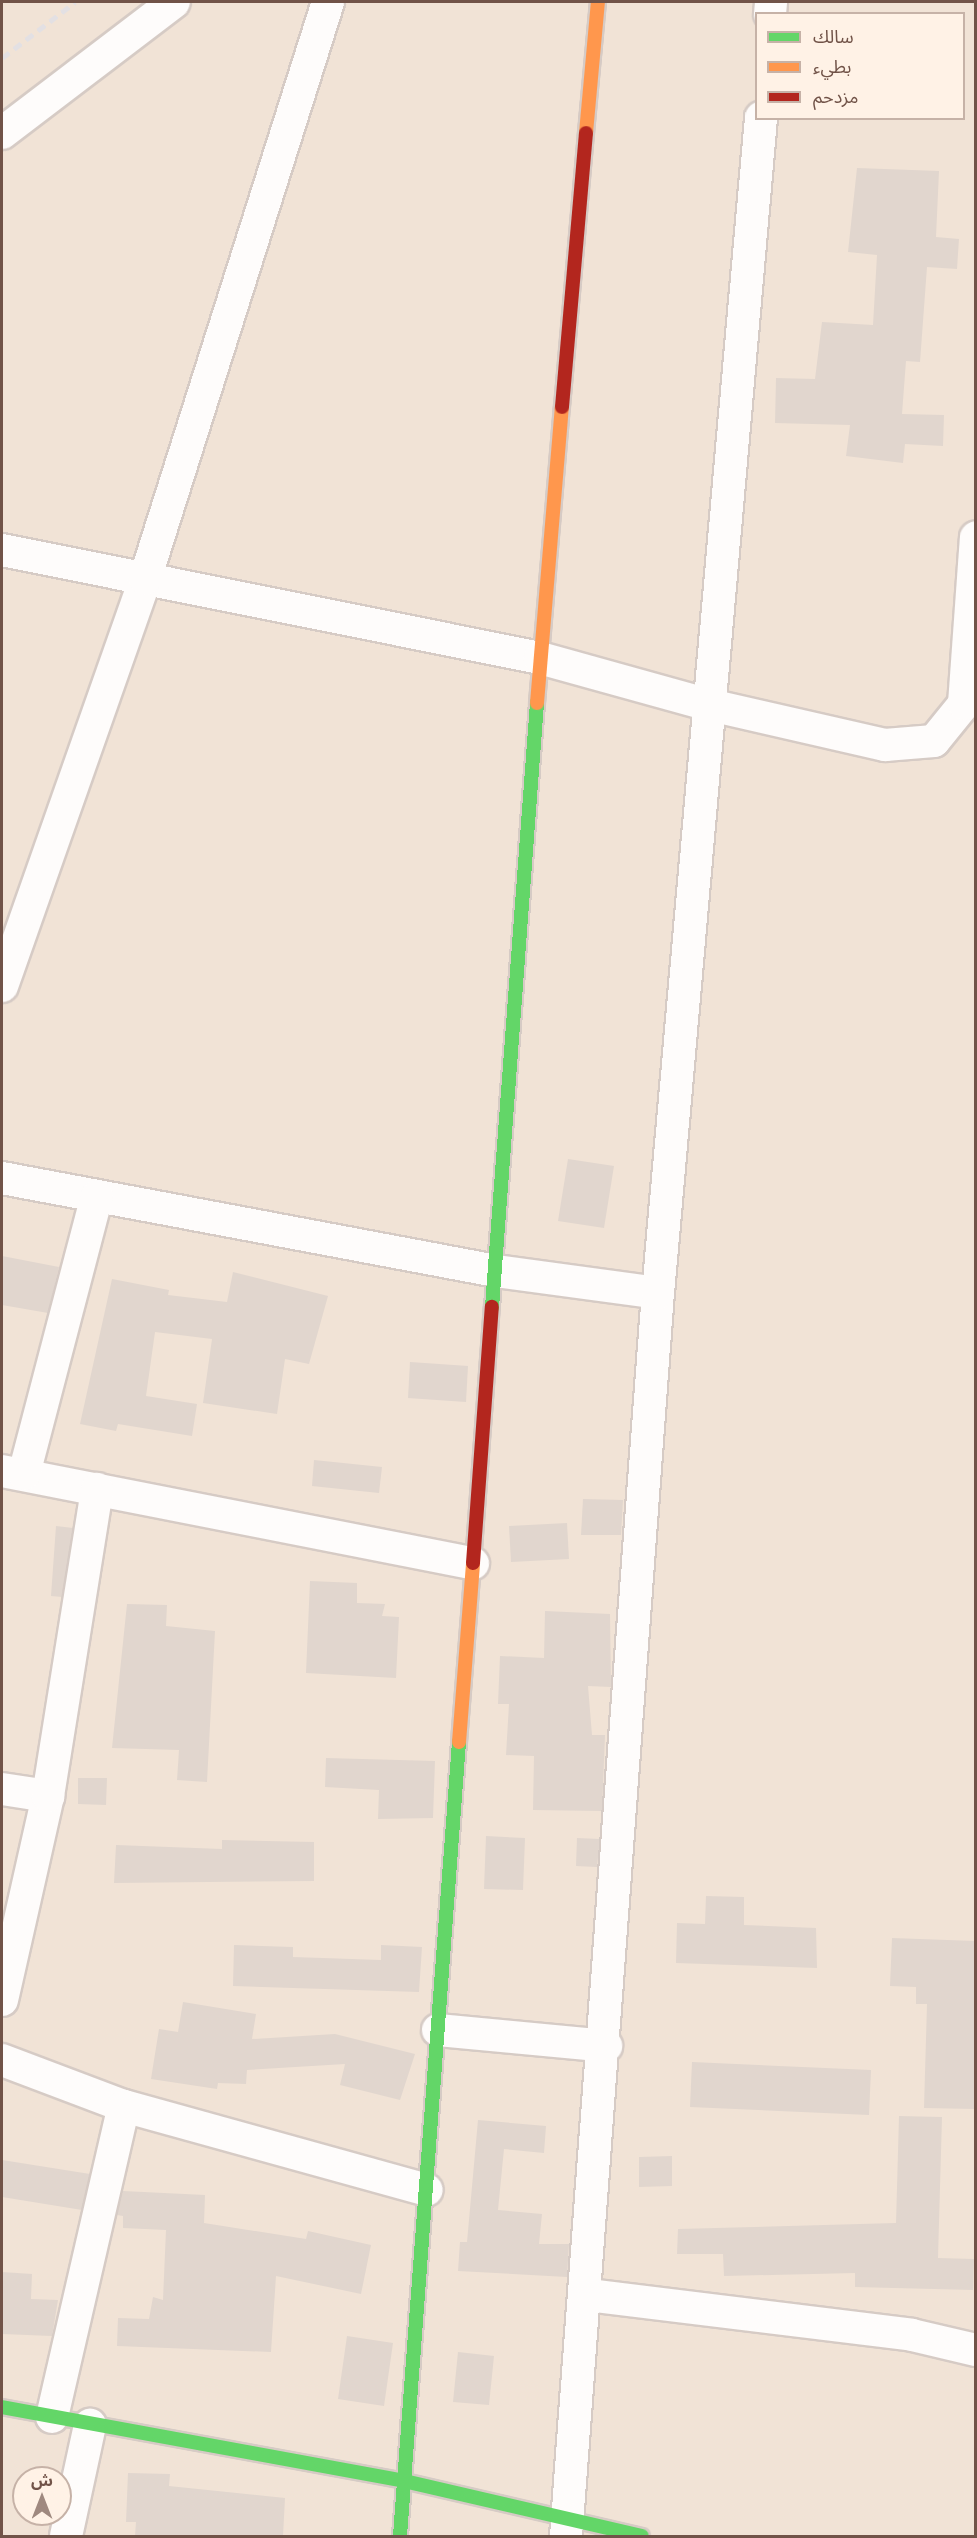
<!DOCTYPE html>
<meta charset="utf-8">
<style>
body{margin:0}
#map{position:relative;width:977px;height:2538px;overflow:hidden;background:#f5eee6;font-family:Manrope,"Noto Sans Arabic",sans-serif}
div>[style]{position:absolute}
[style*='--x']{left:calc(var(--x)*1px);top:calc(var(--y)*1px);width:calc(var(--w)*1px);rotate:calc(var(--a)*1deg)}
.residential>*{inset:0;background:#f1e3d6}
.building>*{inset:0;background:#e1d6ce}
.roads{filter:drop-shadow(2px 0 #d6cbc5) drop-shadow(-2px 0 #d6cbc5) drop-shadow(0 2px #d6cbc5) drop-shadow(0 -2px #d6cbc5)}
.street>*{height:32px;margin:-16px;padding:0 16px;transform-origin:16px;border-radius:16px;background:#fefcfb}
.fast>*{height:14px;margin:-7px;padding:0 7px;transform-origin:7px;border-radius:7px;background:#63d668}
.slow>*{height:14px;margin:-7px;padding:0 7px;transform-origin:7px;border-radius:7px;background:#ff974d}
.jam>*{height:14px;margin:-7px;padding:0 7px;transform-origin:7px;border-radius:7px;background:#b3261e}
.rail>*{height:4.5px;margin-top:-2.25px;transform-origin:0;background:repeating-linear-gradient(90deg,#e3e0e3 0 9px,transparent 0 15px)}
span{translate:-50% -50%;white-space:nowrap;text-align:center;line-height:1.15;-webkit-text-stroke:6px #fff2e6;paint-order:stroke}
.frame{position:absolute;inset:0;border:3px solid #715348;pointer-events:none}
.legend{position:absolute;left:755px;top:12px;width:210px;height:108px;box-sizing:border-box;background:#fff2e6;border:2px solid #c6b2a7;margin:0;padding:8px 10px;list-style:none;font-size:18px;color:#715348}
.legend li{display:flex;align-items:center;gap:12px;height:30px}
.legend b{width:30px;border:2px solid #c6b2a7}
.north{position:absolute;left:12px;top:2466px;width:60px;height:60px;box-sizing:border-box;background:#fff2e6;border:2px solid #c6b2a7;border-radius:50%;rotate:0deg;font-size:16px;font-weight:700;line-height:24px;text-align:center;color:#715348}
.north::after{content:'';display:block;margin:auto;width:21px;height:27px;background:#9f897f;clip-path:polygon(50% 0,100% 100%,50% 72%,0 100%)}
</style>
<div id="map">
<div class="residential">
<i style="clip-path:polygon(evenodd,2px 2px,975px 2px,975px 2536px,2px 2536px,2px 2px,756px 14px,964px 14px,964px 118px,756px 118px,756px 14px,2px 2px,24px 2478px,60px 2478px,60px 2514px,24px 2514px,24px 2478px)"></i>
</div>
<div class="building">
<i style="clip-path:polygon(857px 168px,939px 171px,936px 237px,959px 239px,957px 269px,927px 267px,920px 362px,906px 361px,902px 414px,944px 415px,943px 446px,905px 444px,903px 463px,846px 456px,850px 425px,775px 423px,776px 378px,815px 379px,822px 322px,873px 325px,877px 255px,848px 252px)"></i>
<i style="clip-path:polygon(568px 1159px,614px 1166px,604px 1228px,558px 1221px)"></i>
<i style="clip-path:polygon(2px 1256px,59px 1267px,48px 1313px,2px 1305px)"></i>
<i style="clip-path:polygon(233px 1272px,328px 1296px,309px 1364px,285px 1359px,277px 1414px,203px 1403px,212px 1339px,155px 1332px,146px 1396px,197px 1404px,192px 1436px,118px 1424px,116px 1431px,80px 1424px,112px 1279px,169px 1290px,168px 1295px,227px 1302px)"></i>
<i style="clip-path:polygon(410px 1362px,468px 1366px,466px 1402px,408px 1398px)"></i>
<i style="clip-path:polygon(314px 1460px,382px 1467px,379px 1493px,312px 1486px)"></i>
<i style="clip-path:polygon(583px 1499px,623px 1500px,621px 1535px,581px 1535px)"></i>
<i style="clip-path:polygon(567px 1523px,569px 1559px,511px 1562px,509px 1526px)"></i>
<i style="clip-path:polygon(56px 1526px,73px 1528px,62px 1597px,51px 1596px)"></i>
<i style="clip-path:polygon(310px 1581px,357px 1583px,357px 1603px,385px 1604px,382px 1616px,399px 1617px,396px 1678px,306px 1673px)"></i>
<i style="clip-path:polygon(127px 1604px,167px 1605px,166px 1626px,215px 1631px,207px 1782px,177px 1780px,179px 1750px,112px 1748px)"></i>
<i style="clip-path:polygon(545px 1611px,610px 1614px,611px 1687px,588px 1686px,592px 1735px,605px 1735px,602px 1811px,533px 1810px,534px 1756px,506px 1755px,509px 1704px,498px 1704px,500px 1656px,544px 1658px)"></i>
<i style="clip-path:polygon(326px 1758px,435px 1761px,433px 1818px,378px 1819px,379px 1790px,325px 1787px)"></i>
<i style="clip-path:polygon(78px 1778px,107px 1778px,106px 1805px,78px 1804px)"></i>
<i style="clip-path:polygon(486px 1836px,525px 1838px,523px 1890px,484px 1889px)"></i>
<i style="clip-path:polygon(577px 1838px,600px 1839px,597px 1867px,576px 1866px)"></i>
<i style="clip-path:polygon(222px 1840px,314px 1842px,314px 1881px,114px 1883px,116px 1845px,222px 1849px)"></i>
<i style="clip-path:polygon(706px 1896px,744px 1897px,744px 1925px,816px 1928px,817px 1968px,676px 1963px,677px 1923px,705px 1924px)"></i>
<i style="clip-path:polygon(892px 1938px,975px 1941px,975px 2109px,924px 2108px,927px 2004px,916px 2004px,916px 1987px,890px 1986px)"></i>
<i style="clip-path:polygon(234px 1945px,293px 1947px,293px 1957px,381px 1960px,381px 1945px,422px 1947px,419px 1992px,233px 1986px)"></i>
<i style="clip-path:polygon(183px 2002px,256px 2014px,252px 2039px,335px 2034px,415px 2054px,400px 2100px,340px 2085px,345px 2064px,247px 2070px,246px 2084px,218px 2083px,217px 2089px,151px 2079px,159px 2029px,178px 2032px)"></i>
<i style="clip-path:polygon(692px 2062px,871px 2070px,869px 2115px,690px 2107px)"></i>
<i style="clip-path:polygon(899px 2116px,942px 2117px,938px 2258px,974px 2259px,973px 2290px,855px 2287px,855px 2273px,724px 2276px,723px 2254px,677px 2254px,678px 2229px,896px 2223px)"></i>
<i style="clip-path:polygon(478px 2120px,546px 2126px,544px 2153px,504px 2149px,498px 2210px,542px 2214px,539px 2244px,569px 2244px,567px 2277px,458px 2271px,460px 2242px,467px 2242px)"></i>
<i style="clip-path:polygon(672px 2156px,672px 2186px,639px 2187px,639px 2157px)"></i>
<i style="clip-path:polygon(2px 2160px,90px 2174px,82px 2210px,2px 2197px)"></i>
<i style="clip-path:polygon(123px 2191px,205px 2195px,204px 2223px,306px 2239px,308px 2231px,371px 2245px,361px 2294px,276px 2276px,271px 2352px,117px 2346px,118px 2318px,149px 2319px,153px 2297px,163px 2300px,166px 2230px,123px 2228px,123px 2216px,117px 2215px)"></i>
<i style="clip-path:polygon(2px 2272px,32px 2274px,31px 2299px,58px 2300px,52px 2336px,2px 2334px)"></i>
<i style="clip-path:polygon(347px 2336px,393px 2343px,384px 2406px,338px 2399px)"></i>
<i style="clip-path:polygon(458px 2352px,494px 2356px,489px 2405px,453px 2402px)"></i>
<i style="clip-path:polygon(128px 2473px,170px 2474px,169px 2486px,285px 2498px,283px 2536px,135px 2536px,136px 2522px,126px 2522px)"></i>
</div>
<div class="roads">
<div class="street">
<i style="--x:770;--y:14;--w:12;--a:-85"></i>
<i style="--x:2;--y:133;--w:216;--a:-37.3"></i>
<i style="--x:2;--y:550;--w:549;--a:11.35"></i>
<i style="--x:540;--y:658;--w:176;--a:15.5"></i>
<i style="--x:710;--y:705;--w:180;--a:12.9"></i>
<i style="--x:885;--y:745;--w:49;--a:-4.7"></i>
<i style="--x:934;--y:741;--w:48;--a:-51"></i>
<i style="--x:964;--y:704;--w:167;--a:-85.9"></i>
<i style="--x:2;--y:986;--w:431;--a:-70.6"></i>
<i style="--x:145;--y:579;--w:605;--a:-72.4"></i>
<i style="--x:2;--y:1178;--w:503;--a:10.66"></i>
<i style="--x:496;--y:1271;--w:163;--a:7.7"></i>
<i style="--x:2;--y:1471;--w:480;--a:11.1"></i>
<i style="--x:24;--y:1474;--w:287;--a:-75.3"></i>
<i style="--x:2;--y:1789;--w:47;--a:8.7"></i>
<i style="--x:2;--y:2000;--w:209;--a:-77.3"></i>
<i style="--x:48;--y:1796;--w:311;--a:-80.9"></i>
<i style="--x:438;--y:2030;--w:169;--a:5.4"></i>
<i style="--x:2;--y:2060;--w:130;--a:20.7"></i>
<i style="--x:124;--y:2106;--w:314;--a:15.5"></i>
<i style="--x:588;--y:2295;--w:326;--a:7"></i>
<i style="--x:912;--y:2335;--w:66;--a:13.2"></i>
<i style="--x:52;--y:2417;--w:319;--a:-77"></i>
<i style="--x:66;--y:2536;--w:114;--a:-77.8"></i>
<i style="--x:566;--y:2536;--w:1246;--a:-85.77"></i>
<i style="--x:658;--y:1293;--w:1180;--a:-84.99"></i>
</div>
<div class="fast">
<i style="--x:492;--y:1307;--w:606;--a:-85.74"></i>
<i style="--x:2;--y:2407;--w:409;--a:10.4"></i>
<i style="--x:404;--y:2481;--w:244;--a:13"></i>
<i style="--x:400;--y:2536;--w:796;--a:-85.75"></i>
</div>
<div class="slow">
<i style="--x:586;--y:133;--w:132;--a:-84.8"></i>
<i style="--x:537;--y:703;--w:297;--a:-85.2"></i>
<i style="--x:459;--y:1742;--w:180;--a:-85.5"></i>
</div>
<div class="jam">
<i style="--x:562;--y:407;--w:275;--a:-85"></i>
<i style="--x:473;--y:1563;--w:257;--a:-85.8"></i>
</div>
</div>
<div class="rail">
<i style="--x:2;--y:58;--w:92;--a:-37.5"></i>
</div>
<div class="frame"></div>
<ul class="legend">
<li><b style="height:8px;background:#63d668"></b>سالك</li>
<li><b style="height:8px;background:#ff974d"></b>بطيء</li>
<li><b style="height:8px;background:#b3261e"></b>مزدحم</li>
</ul>
<div class="north">ش</div>
</div>
